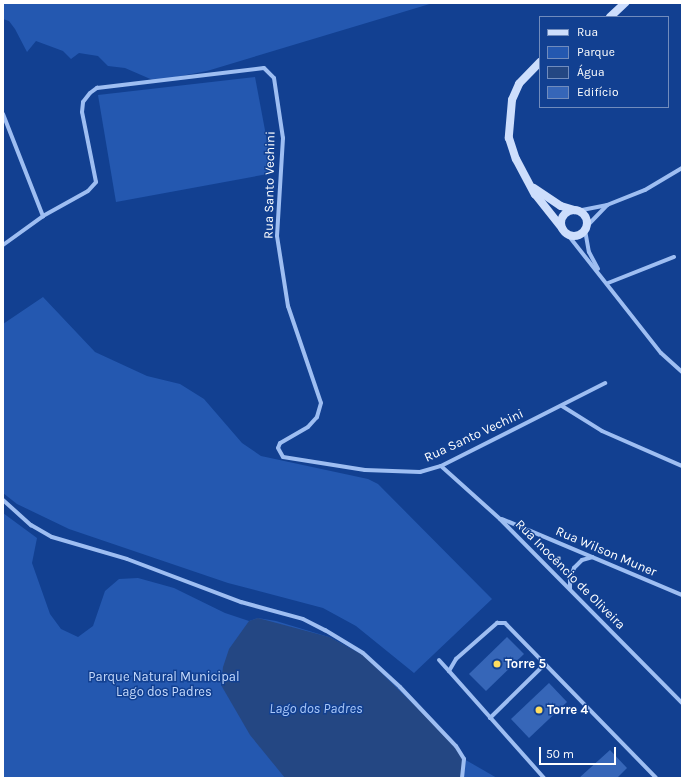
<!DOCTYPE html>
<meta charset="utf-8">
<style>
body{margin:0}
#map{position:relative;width:685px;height:781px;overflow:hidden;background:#124091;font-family:Karla,sans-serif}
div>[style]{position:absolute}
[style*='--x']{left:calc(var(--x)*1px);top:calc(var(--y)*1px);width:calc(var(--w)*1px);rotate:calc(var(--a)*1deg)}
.green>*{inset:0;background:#2458b0}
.water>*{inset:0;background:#244783}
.building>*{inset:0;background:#3666b8}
.street>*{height:4px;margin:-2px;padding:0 2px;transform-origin:2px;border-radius:2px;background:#9ebef2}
.secondary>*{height:8px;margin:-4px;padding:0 4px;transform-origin:4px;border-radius:4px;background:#cddefc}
.secondary>.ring{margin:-4px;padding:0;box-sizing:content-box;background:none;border:8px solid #cddefc;border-radius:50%}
.dots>*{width:11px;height:11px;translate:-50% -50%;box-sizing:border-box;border:2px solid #124091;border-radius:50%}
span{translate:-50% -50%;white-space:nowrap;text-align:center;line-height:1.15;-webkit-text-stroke:3px #124091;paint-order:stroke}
.street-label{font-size:13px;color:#fff}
.poi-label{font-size:13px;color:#fff;font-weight:700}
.left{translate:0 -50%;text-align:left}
.park-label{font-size:13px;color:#c5dafd}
.water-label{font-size:14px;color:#aac8f9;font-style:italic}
.frame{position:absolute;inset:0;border:4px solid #fff;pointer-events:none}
.legend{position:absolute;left:539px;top:16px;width:130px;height:92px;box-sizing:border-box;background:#124091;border:1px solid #718cbd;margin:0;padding:5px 7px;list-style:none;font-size:12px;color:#fff}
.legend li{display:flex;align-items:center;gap:8px;height:20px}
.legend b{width:20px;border:1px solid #718cbd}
.scale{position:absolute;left:539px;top:747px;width:77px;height:18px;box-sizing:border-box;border:2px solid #fff;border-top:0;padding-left:5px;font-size:12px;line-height:14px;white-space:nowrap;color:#fff;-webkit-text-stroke:3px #124091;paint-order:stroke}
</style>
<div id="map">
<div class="green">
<i style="clip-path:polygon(3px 3px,433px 3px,207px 71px,155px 81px,125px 68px,108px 66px,98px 56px,79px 53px,71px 59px,63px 51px,36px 41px,27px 52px,15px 29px,9px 21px,3px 19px)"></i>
<i style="clip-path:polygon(255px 77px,273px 173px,116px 202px,98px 95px)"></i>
<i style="clip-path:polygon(43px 297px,95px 352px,147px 376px,180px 384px,204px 399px,242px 443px,261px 456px,368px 479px,378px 484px,492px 599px,414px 673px,356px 626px,323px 608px,228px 583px,69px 529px,17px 504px,3px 493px,3px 324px)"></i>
<i style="clip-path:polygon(3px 513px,37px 538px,32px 563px,50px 614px,61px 629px,78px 637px,93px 626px,105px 591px,119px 579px,138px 578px,174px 588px,225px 613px,249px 621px,258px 618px,276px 621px,329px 637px,363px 655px,417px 706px,464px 759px,497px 778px,3px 778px)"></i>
</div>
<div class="water">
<i style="clip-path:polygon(258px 618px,329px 637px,363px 655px,456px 746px,464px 759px,462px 778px,285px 778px,250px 735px,221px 685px,223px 667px,229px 649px,249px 621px)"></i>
</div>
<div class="building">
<i style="clip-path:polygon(507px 637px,524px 654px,486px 691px,469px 674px)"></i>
<i style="clip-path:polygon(549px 683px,567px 702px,529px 738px,511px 719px)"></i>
<i style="clip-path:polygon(610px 750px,627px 768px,617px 778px,579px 778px)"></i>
</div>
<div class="street">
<i style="--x:3;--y:114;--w:110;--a:68.6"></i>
<i style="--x:577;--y:211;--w:31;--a:-11"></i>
<i style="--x:607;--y:205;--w:41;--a:-21.5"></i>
<i style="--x:645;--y:190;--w:43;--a:-30.7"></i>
<i style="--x:587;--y:226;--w:29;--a:-46"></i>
<i style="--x:585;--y:230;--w:22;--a:80"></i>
<i style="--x:589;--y:252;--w:19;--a:62"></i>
<i style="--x:568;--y:235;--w:150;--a:51.8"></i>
<i style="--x:661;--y:353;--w:28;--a:42"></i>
<i style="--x:3;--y:245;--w:49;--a:-35.9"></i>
<i style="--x:43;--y:216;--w:51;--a:-29.1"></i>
<i style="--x:88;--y:191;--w:12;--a:-48"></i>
<i style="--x:96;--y:182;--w:71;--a:-101.3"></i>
<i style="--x:82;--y:112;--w:10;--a:-84"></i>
<i style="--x:83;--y:102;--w:11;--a:-52"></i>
<i style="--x:90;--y:93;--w:9;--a:-36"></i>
<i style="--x:97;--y:88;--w:168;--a:-6.8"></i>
<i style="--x:264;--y:68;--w:14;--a:45"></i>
<i style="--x:274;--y:78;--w:61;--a:81.5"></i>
<i style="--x:283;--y:138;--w:98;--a:93.5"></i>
<i style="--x:277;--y:236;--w:71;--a:81.1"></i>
<i style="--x:288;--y:306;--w:102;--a:71.2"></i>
<i style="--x:321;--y:403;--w:15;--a:106"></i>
<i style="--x:317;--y:417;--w:13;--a:132"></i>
<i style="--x:308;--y:427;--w:32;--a:150"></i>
<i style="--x:280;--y:443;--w:5;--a:112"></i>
<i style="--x:278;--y:448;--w:10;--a:61"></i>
<i style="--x:283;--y:457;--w:83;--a:9"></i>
<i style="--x:365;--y:470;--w:55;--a:2.1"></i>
<i style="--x:420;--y:472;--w:22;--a:-16"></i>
<i style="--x:441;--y:466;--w:184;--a:-26.8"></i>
<i style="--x:608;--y:283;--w:71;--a:-21.5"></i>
<i style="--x:562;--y:406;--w:47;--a:32"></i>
<i style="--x:602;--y:431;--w:87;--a:23.6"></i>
<i style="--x:441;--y:466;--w:79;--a:41.9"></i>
<i style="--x:500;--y:519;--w:259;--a:45.3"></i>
<i style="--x:3;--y:500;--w:38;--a:42"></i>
<i style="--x:31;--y:525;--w:24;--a:30"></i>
<i style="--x:52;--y:537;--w:78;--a:16.3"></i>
<i style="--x:127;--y:559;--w:122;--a:20.7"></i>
<i style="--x:241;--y:602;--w:64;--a:15.3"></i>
<i style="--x:303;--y:619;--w:25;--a:27"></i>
<i style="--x:325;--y:630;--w:44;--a:31.2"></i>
<i style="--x:363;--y:653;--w:50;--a:42.6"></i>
<i style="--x:400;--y:687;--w:81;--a:46.5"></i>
<i style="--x:456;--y:746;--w:15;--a:58"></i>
<i style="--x:464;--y:759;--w:19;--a:96"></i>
<i style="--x:502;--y:519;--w:195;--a:22.9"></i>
<i style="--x:570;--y:589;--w:11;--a:-90"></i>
<i style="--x:570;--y:578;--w:11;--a:-68"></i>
<i style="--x:574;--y:568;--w:11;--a:-45"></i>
<i style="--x:582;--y:560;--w:11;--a:-15"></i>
<i style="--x:439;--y:660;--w:15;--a:48"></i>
<i style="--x:490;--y:718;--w:76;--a:-44.5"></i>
<i style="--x:544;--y:778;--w:143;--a:-131.6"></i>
<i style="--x:449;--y:671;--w:14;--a:-60"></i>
<i style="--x:456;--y:659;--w:55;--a:-41.3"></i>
<i style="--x:497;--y:623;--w:8;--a:0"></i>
<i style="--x:505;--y:623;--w:216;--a:45.7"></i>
</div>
<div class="secondary">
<i style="--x:610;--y:17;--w:21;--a:-43"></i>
<i style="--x:540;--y:62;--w:30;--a:134"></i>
<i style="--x:519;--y:84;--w:17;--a:114"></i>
<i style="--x:512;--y:100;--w:38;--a:95"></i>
<i style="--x:509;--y:138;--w:22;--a:72"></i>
<i style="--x:516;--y:159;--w:40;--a:62"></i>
<i style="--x:535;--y:194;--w:43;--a:51.5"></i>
<i style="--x:534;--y:188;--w:32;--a:34"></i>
<i style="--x:561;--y:206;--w:14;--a:17"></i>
<i class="ring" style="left:561px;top:210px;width:18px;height:18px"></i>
</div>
<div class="dots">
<i style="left:497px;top:664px;background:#ffdd5f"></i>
<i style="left:539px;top:710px;background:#ffdd5f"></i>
</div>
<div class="street-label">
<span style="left:270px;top:185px;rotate:-89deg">Rua Santo Vechini</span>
<span style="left:474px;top:436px;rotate:-25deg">Rua Santo Vechini</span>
<span style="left:606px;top:552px;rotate:23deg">Rua Wilson Muner</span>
<span style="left:570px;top:575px;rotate:45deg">Rua Inocêncio de Oliveira</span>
</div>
<div class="poi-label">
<span class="left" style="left:505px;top:664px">Torre 5</span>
<span class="left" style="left:547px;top:710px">Torre 4</span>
</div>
<div class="park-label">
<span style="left:164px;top:685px">Parque Natural Municipal<br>Lago dos Padres</span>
</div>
<div class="water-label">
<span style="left:316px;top:709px">Lago dos Padres</span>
</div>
<div class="frame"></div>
<ul class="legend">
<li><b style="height:5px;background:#cddefc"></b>Rua</li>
<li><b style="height:11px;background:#2458b0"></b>Parque</li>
<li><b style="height:11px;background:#244783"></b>Água</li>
<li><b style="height:11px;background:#3666b8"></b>Edifício</li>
</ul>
<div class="scale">50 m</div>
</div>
